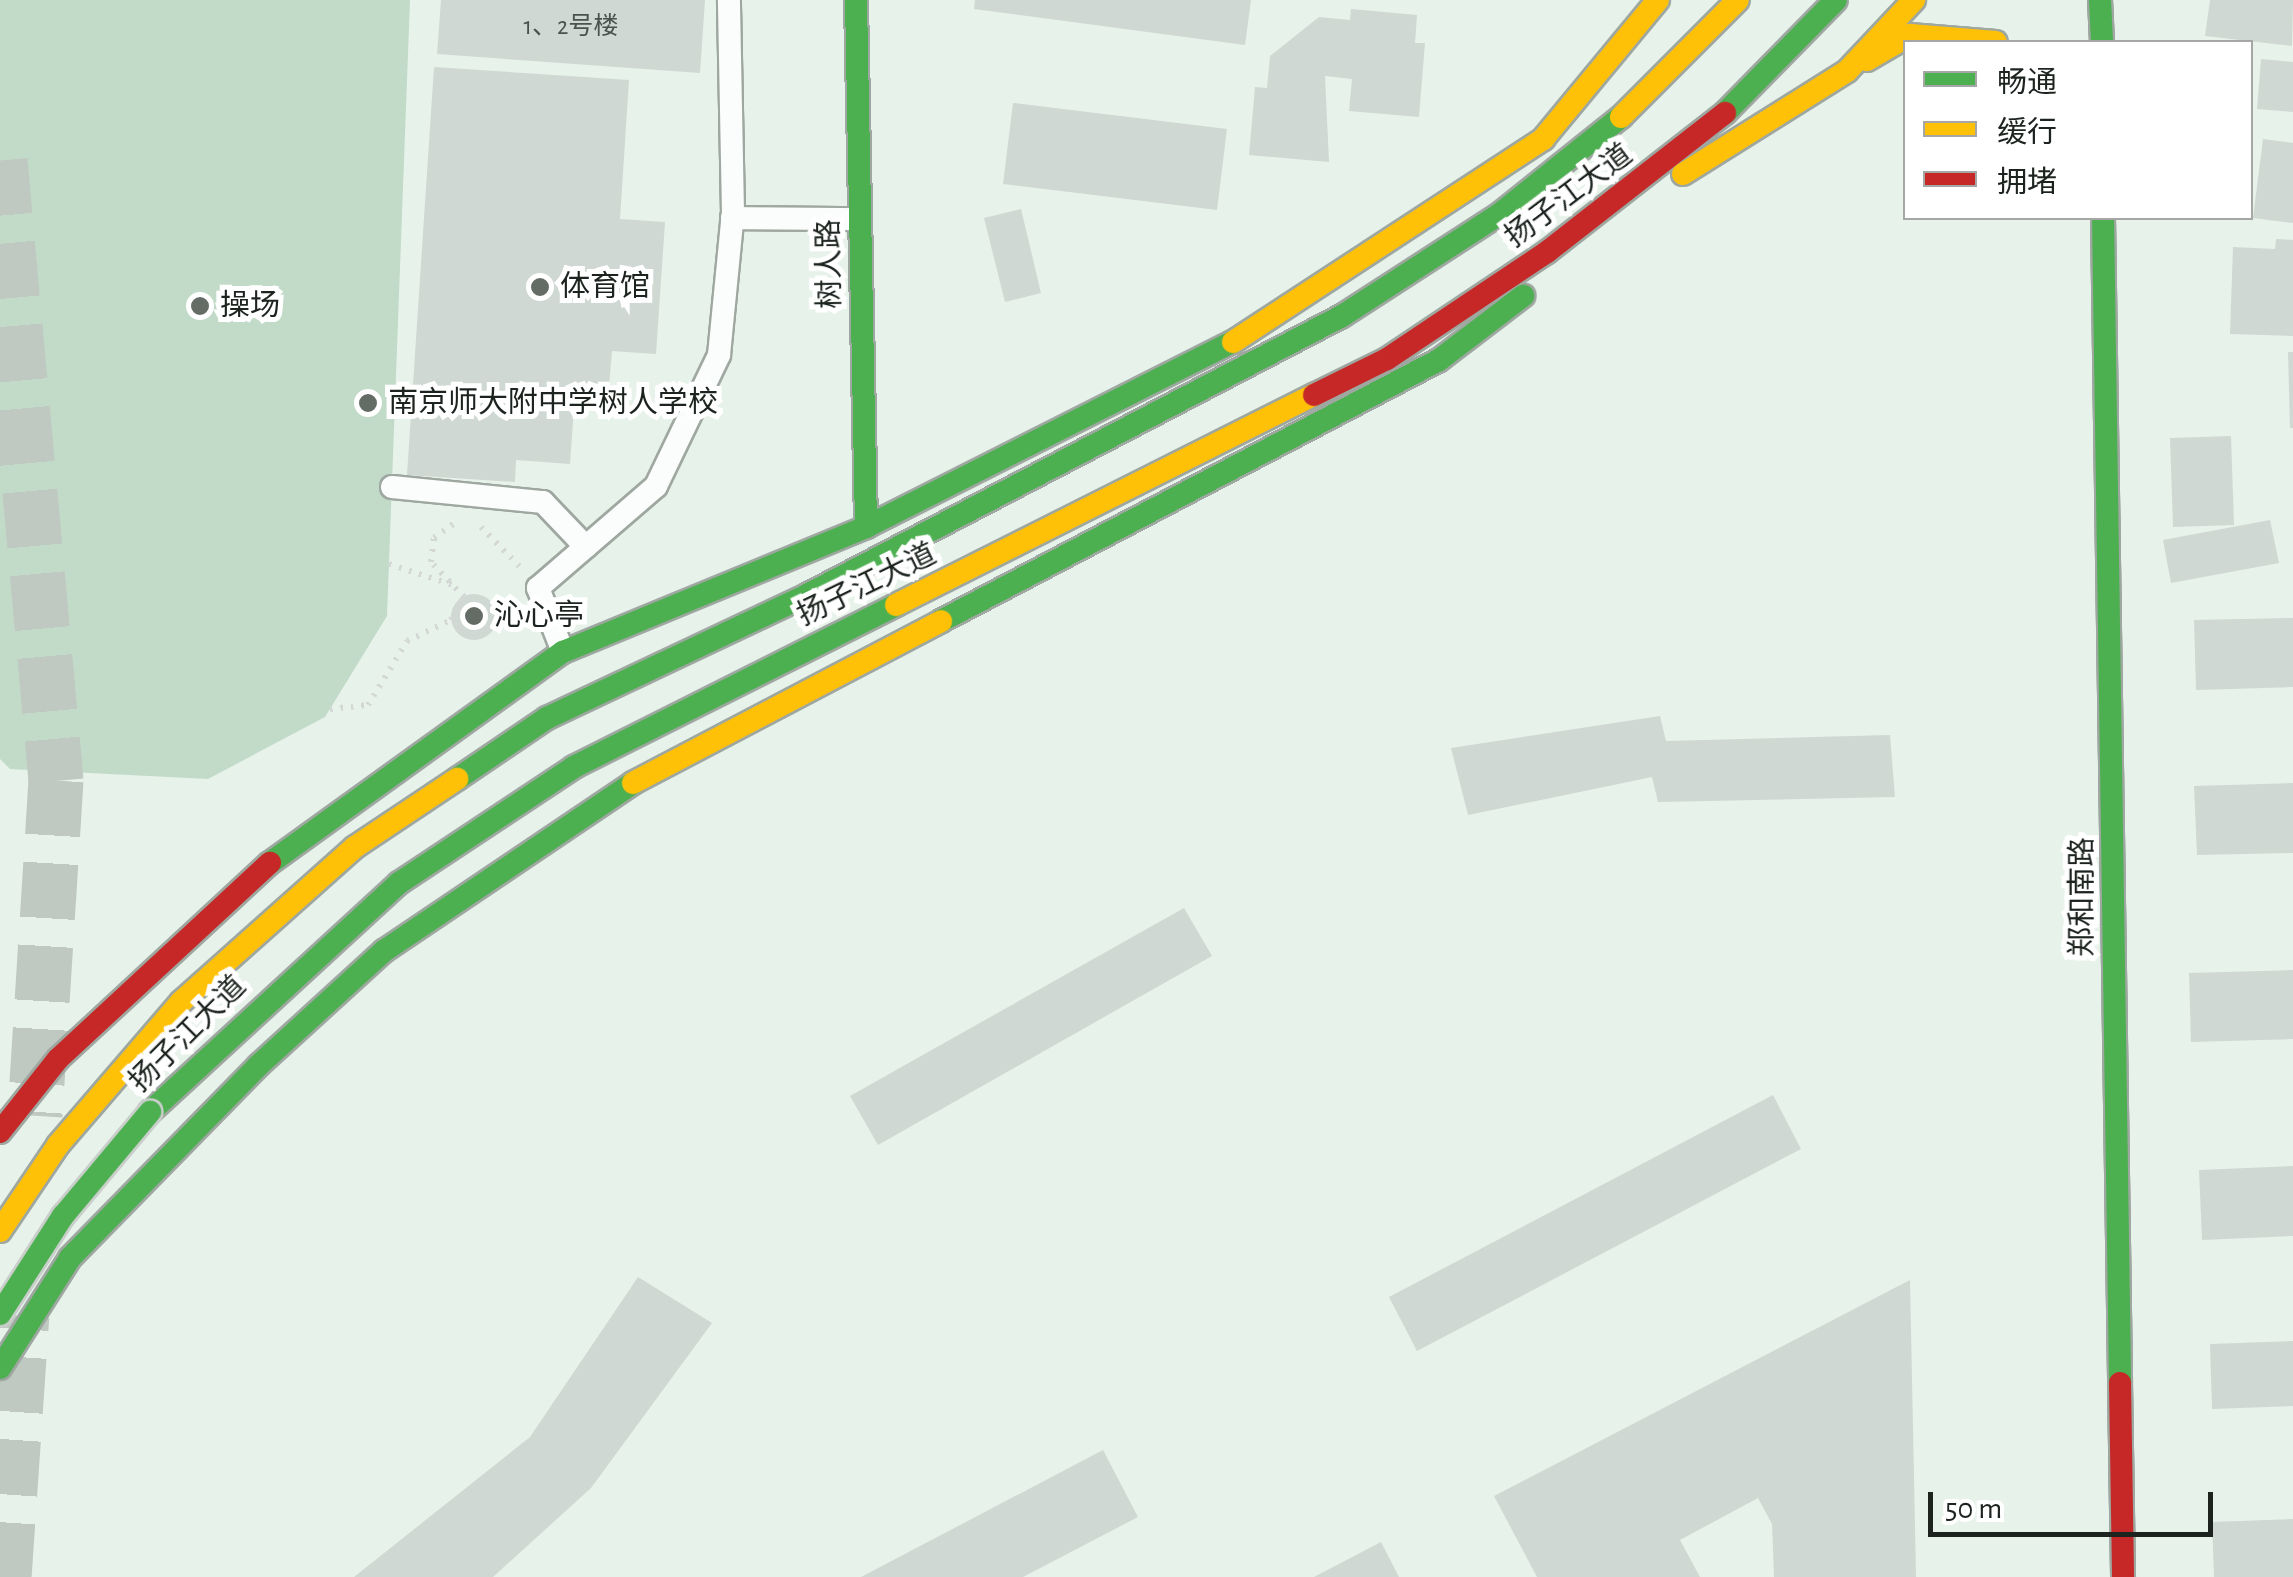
<!DOCTYPE html>
<meta charset="utf-8">
<style>
body{margin:0}
#map{position:relative;width:2293px;height:1577px;overflow:hidden;background:#e7f2ea;font-family:"Alegreya Sans","Noto Sans SC",sans-serif}
div>[style]{position:absolute}
[style*='--x']{left:calc(var(--x)*1px);top:calc(var(--y)*1px);width:calc(var(--w)*1px);rotate:calc(var(--a)*1deg)}
.green>*{inset:0;background:#c2dbc8}
.building>*{inset:0;background:#cfd8d2}
.round{border-radius:50%}
.highway-tunnel>*{height:55px;margin-top:-27.5px;transform-origin:0;background:repeating-linear-gradient(90deg,#bfc9c1 0 55px,transparent 0 83px)}
.path>*{height:6px;margin-top:-3px;transform-origin:0;background:repeating-linear-gradient(90deg,#d3d7d5 0 2.5px,transparent 0 10.5px)}
.roads{filter:drop-shadow(2px 0 #9ea7a0) drop-shadow(-2px 0 #9ea7a0) drop-shadow(0 2px #9ea7a0) drop-shadow(0 -2px #9ea7a0)}
.lane>*{height:22px;margin:-11px;padding:0 11px;transform-origin:11px;border-radius:11px;background:#fbfdfc}
.fast>*{height:22px;margin:-11px;padding:0 11px;transform-origin:11px;border-radius:11px;background:#4caf50}
.slow>*{height:22px;margin:-11px;padding:0 11px;transform-origin:11px;border-radius:11px;background:#ffc107}
.jam>*{height:22px;margin:-11px;padding:0 11px;transform-origin:11px;border-radius:11px;background:#c62828}
.bridges{filter:drop-shadow(2px 0 #c9cecb) drop-shadow(-2px 0 #c9cecb) drop-shadow(0 2px #c9cecb) drop-shadow(0 -2px #c9cecb)}
.fast-bridge>*{height:22px;margin:-11px;padding:0 11px;transform-origin:11px;border-radius:11px;background:#4caf50}
.dots>*{width:28px;height:28px;translate:-50% -50%;box-sizing:border-box;border:5px solid #fff;border-radius:50%}
span{translate:-50% -50%;white-space:nowrap;text-align:center;line-height:1.15;-webkit-text-stroke:10px #fff;paint-order:stroke}
.number-label{font-size:25px;color:#4a524d}
.number-label span{-webkit-text-stroke-width:0}
.street-label{font-size:30px;color:#1d241f}
.poi-label{font-size:30px;color:#1d241f}
.left{translate:0 -50%;text-align:left}
.legend{position:absolute;left:1903px;top:40px;width:350px;height:180px;box-sizing:border-box;background:#fff;border:2px solid #a5a7a5;margin:0;padding:12px 18px;list-style:none;font-size:30px;color:#1d241f}
.legend li{display:flex;align-items:center;gap:20px;height:50px}
.legend b{width:50px;border:2px solid #a5a7a5}
.scale{position:absolute;left:1928px;top:1492px;width:285px;height:45px;box-sizing:border-box;border:5px solid #1d241f;border-top:0;padding-left:12px;font-size:30px;line-height:35px;white-space:nowrap;color:#1d241f;-webkit-text-stroke:8px #fff;paint-order:stroke}
</style>
<div id="map">
<div class="green">
<i style="clip-path:polygon(0 0,410px 0,387px 616px,325px 717px,208px 779px,10px 769px,0 759px)"></i>
</div>
<div class="building">
<i style="clip-path:polygon(441px 0,705px 0,700px 73px,437px 54px)"></i>
<i style="clip-path:polygon(975px 0,1251px 0,1245px 45px,974px 9px)"></i>
<i style="clip-path:polygon(2210px 0,2293px 0,2292px 46px,2205px 36px)"></i>
<i style="clip-path:polygon(1351px 9px,1417px 15px,1415px 43px,1425px 43px,1419px 117px,1349px 111px,1352px 79px,1325px 76px,1329px 162px,1249px 155px,1255px 87px,1267px 88px,1270px 56px,1319px 17px,1350px 20px)"></i>
<i style="clip-path:polygon(2261px 59px,2293px 62px,2293px 112px,2257px 109px)"></i>
<i style="clip-path:polygon(434px 67px,629px 80px,620px 219px,665px 222px,656px 354px,612px 351px,607px 410px,574px 408px,570px 464px,516px 460px,515px 482px,407px 475px)"></i>
<i style="clip-path:polygon(1013px 103px,1227px 129px,1217px 210px,1003px 184px)"></i>
<i style="clip-path:polygon(2263px 139px,2293px 143px,2293px 223px,2253px 218px)"></i>
<i style="clip-path:polygon(1021px 209px,1041px 293px,1005px 302px,984px 218px)"></i>
<i style="clip-path:polygon(2276px 239px,2293px 240px,2293px 336px,2230px 334px,2233px 247px,2275px 249px)"></i>
<i style="clip-path:polygon(2288px 352px,2293px 352px,2293px 428px,2290px 428px)"></i>
<i style="clip-path:polygon(2231px 436px,2234px 525px,2173px 527px,2170px 438px)"></i>
<i style="clip-path:polygon(2270px 520px,2279px 563px,2171px 583px,2163px 540px)"></i>
<i class="round" style="left:451px;top:594px;width:46px;height:46px"></i>
<i style="clip-path:polygon(2293px 618px,2293px 687px,2196px 690px,2194px 620px)"></i>
<i style="clip-path:polygon(1660px 716px,1666px 741px,1890px 735px,1895px 797px,1658px 802px,1652px 777px,1468px 815px,1451px 748px)"></i>
<i style="clip-path:polygon(2293px 783px,2293px 853px,2197px 855px,2194px 786px)"></i>
<i style="clip-path:polygon(1184px 908px,1212px 956px,878px 1145px,850px 1096px)"></i>
<i style="clip-path:polygon(2293px 970px,2293px 1039px,2191px 1042px,2189px 973px)"></i>
<i style="clip-path:polygon(1773px 1095px,1801px 1149px,1417px 1351px,1389px 1297px)"></i>
<i style="clip-path:polygon(2293px 1166px,2293px 1236px,2202px 1240px,2199px 1170px)"></i>
<i style="clip-path:polygon(638px 1277px,712px 1323px,591px 1488px,493px 1577px,354px 1577px,530px 1437px)"></i>
<i style="clip-path:polygon(1910px 1280px,1916px 1577px,1774px 1577px,1772px 1524px,1758px 1498px,1680px 1540px,1700px 1577px,1537px 1577px,1494px 1496px)"></i>
<i style="clip-path:polygon(2293px 1341px,2293px 1406px,2212px 1409px,2210px 1344px)"></i>
<i style="clip-path:polygon(1103px 1450px,1138px 1517px,1023px 1577px,861px 1577px)"></i>
<i style="clip-path:polygon(2293px 1519px,2293px 1577px,2214px 1577px,2212px 1522px)"></i>
<i style="clip-path:polygon(1381px 1542px,1399px 1577px,1314px 1577px)"></i>
</div>
<div class="highway-tunnel">
<i style="--x:0;--y:160;--w:623;--a:84.84"></i>
<i style="--x:56;--y:780;--w:336;--a:93.6"></i>
<i style="--x:4;--y:1577;--w:262;--a:-86.1"></i>
</div>
<div class="path">
<i style="--x:481;--y:527;--w:57;--a:45.7"></i>
<i style="--x:389;--y:564;--w:67;--a:18.2"></i>
<i style="--x:330;--y:709;--w:38;--a:-6"></i>
<i style="--x:368;--y:705;--w:75;--a:-58.6"></i>
<i style="--x:407;--y:641;--w:49;--a:-25.5"></i>
<i style="--x:451;--y:620;--w:26;--a:-61"></i>
<i style="--x:464;--y:597;--w:48;--a:-133.3"></i>
<i style="--x:431;--y:562;--w:24;--a:-83"></i>
<i style="--x:434;--y:538;--w:26;--a:-36"></i>
</div>
<div class="roads">
<div class="lane">
<i style="--x:732;--y:218;--w:127;--a:0.5"></i>
<i style="--x:392;--y:487;--w:152;--a:5.7"></i>
<i style="--x:543;--y:502;--w:62;--a:46.3"></i>
<i style="--x:563;--y:652;--w:69;--a:-111.3"></i>
<i style="--x:538;--y:588;--w:156;--a:-40.8"></i>
<i style="--x:656;--y:486;--w:145;--a:-64.3"></i>
<i style="--x:719;--y:355;--w:143;--a:-84.4"></i>
<i style="--x:733;--y:213;--w:213;--a:-91.1"></i>
</div>
<div class="fast">
<i style="--x:856;--y:0;--w:527;--a:88.91"></i>
<i style="--x:2100;--y:0;--w:42;--a:87.3"></i>
<i style="--x:1725;--y:113;--w:158;--a:-45.5"></i>
<i style="--x:2103;--y:218;--w:1165;--a:89.16"></i>
<i style="--x:941;--y:621;--w:562;--a:-27.66"></i>
<i style="--x:1439;--y:360;--w:106;--a:-37.3"></i>
<i style="--x:457;--y:779;--w:109;--a:-34.1"></i>
<i style="--x:547;--y:718;--w:290;--a:-25.3"></i>
<i style="--x:809;--y:594;--w:601;--a:-27.55"></i>
<i style="--x:1342;--y:316;--w:189;--a:-32.9"></i>
<i style="--x:1501;--y:213;--w:154;--a:-38.7"></i>
<i style="--x:270;--y:863;--w:361;--a:-35.8"></i>
<i style="--x:563;--y:652;--w:328;--a:-22.4"></i>
<i style="--x:866;--y:527;--w:411;--a:-26.8"></i>
<i style="--x:150;--y:1112;--w:338;--a:-42.6"></i>
<i style="--x:399;--y:883;--w:210;--a:-33.5"></i>
<i style="--x:574;--y:767;--w:360;--a:-26.7"></i>
<i style="--x:0;--y:1368;--w:130;--a:-57.5"></i>
<i style="--x:70;--y:1258;--w:270;--a:-45.6"></i>
<i style="--x:259;--y:1065;--w:169;--a:-42.4"></i>
<i style="--x:384;--y:951;--w:300;--a:-34"></i>
</div>
<div class="slow">
<i style="--x:1867;--y:60;--w:50;--a:-30.2"></i>
<i style="--x:1910;--y:35;--w:86;--a:4.7"></i>
<i style="--x:1621;--y:117;--w:165;--a:-45"></i>
<i style="--x:1683;--y:174;--w:194;--a:-32.1"></i>
<i style="--x:1847;--y:71;--w:98;--a:-46.7"></i>
<i style="--x:1233;--y:342;--w:371;--a:-33.2"></i>
<i style="--x:1543;--y:139;--w:180;--a:-50.4"></i>
<i style="--x:896;--y:605;--w:468;--a:-26.7"></i>
<i style="--x:633;--y:783;--w:348;--a:-27.7"></i>
<i style="--x:0;--y:1231;--w:104;--a:-56"></i>
<i style="--x:58;--y:1145;--w:189;--a:-49.3"></i>
<i style="--x:181;--y:1002;--w:233;--a:-41.7"></i>
<i style="--x:355;--y:847;--w:123;--a:-33.7"></i>
</div>
<div class="jam">
<i style="--x:1314;--y:395;--w:81;--a:-26.3"></i>
<i style="--x:1387;--y:359;--w:192;--a:-33.8"></i>
<i style="--x:1547;--y:252;--w:226;--a:-38"></i>
<i style="--x:0;--y:1132;--w:93;--a:-51.5"></i>
<i style="--x:58;--y:1059;--w:289;--a:-42.8"></i>
<i style="--x:2120;--y:1383;--w:194;--a:89.1"></i>
</div>
</div>
<div class="bridges">
<div class="fast-bridge">
<i style="--x:0;--y:1314;--w:117;--a:-57.3"></i>
<i style="--x:63;--y:1216;--w:136;--a:-50.1"></i>
</div>
</div>
<div class="dots">
<i style="left:540px;top:287px;background:#646c66"></i>
<i style="left:200px;top:306px;background:#646c66"></i>
<i style="left:368px;top:403px;background:#646c66"></i>
<i style="left:474px;top:616px;background:#646c66"></i>
</div>
<div class="number-label">
<span style="left:571px;top:27px">1、2号楼</span>
</div>
<div class="street-label">
<span style="left:1569px;top:196px;rotate:-37deg">扬子江大道</span>
<span style="left:830px;top:264px;rotate:-91deg">树人路</span>
<span style="left:867px;top:585px;rotate:-26deg">扬子江大道</span>
<span style="left:2083px;top:897px;rotate:-90deg">郑和南路</span>
<span style="left:188px;top:1034px;rotate:-45deg">扬子江大道</span>
</div>
<div class="poi-label">
<span class="left" style="left:560px;top:287px">体育馆</span>
<span class="left" style="left:220px;top:306px">操场</span>
<span class="left" style="left:388px;top:403px">南京师大附中学树人学校</span>
<span class="left" style="left:494px;top:616px">沁心亭</span>
</div>
<ul class="legend">
<li><b style="height:12px;background:#4caf50"></b>畅通</li>
<li><b style="height:12px;background:#ffc107"></b>缓行</li>
<li><b style="height:12px;background:#c62828"></b>拥堵</li>
</ul>
<div class="scale">50 m</div>
</div>
